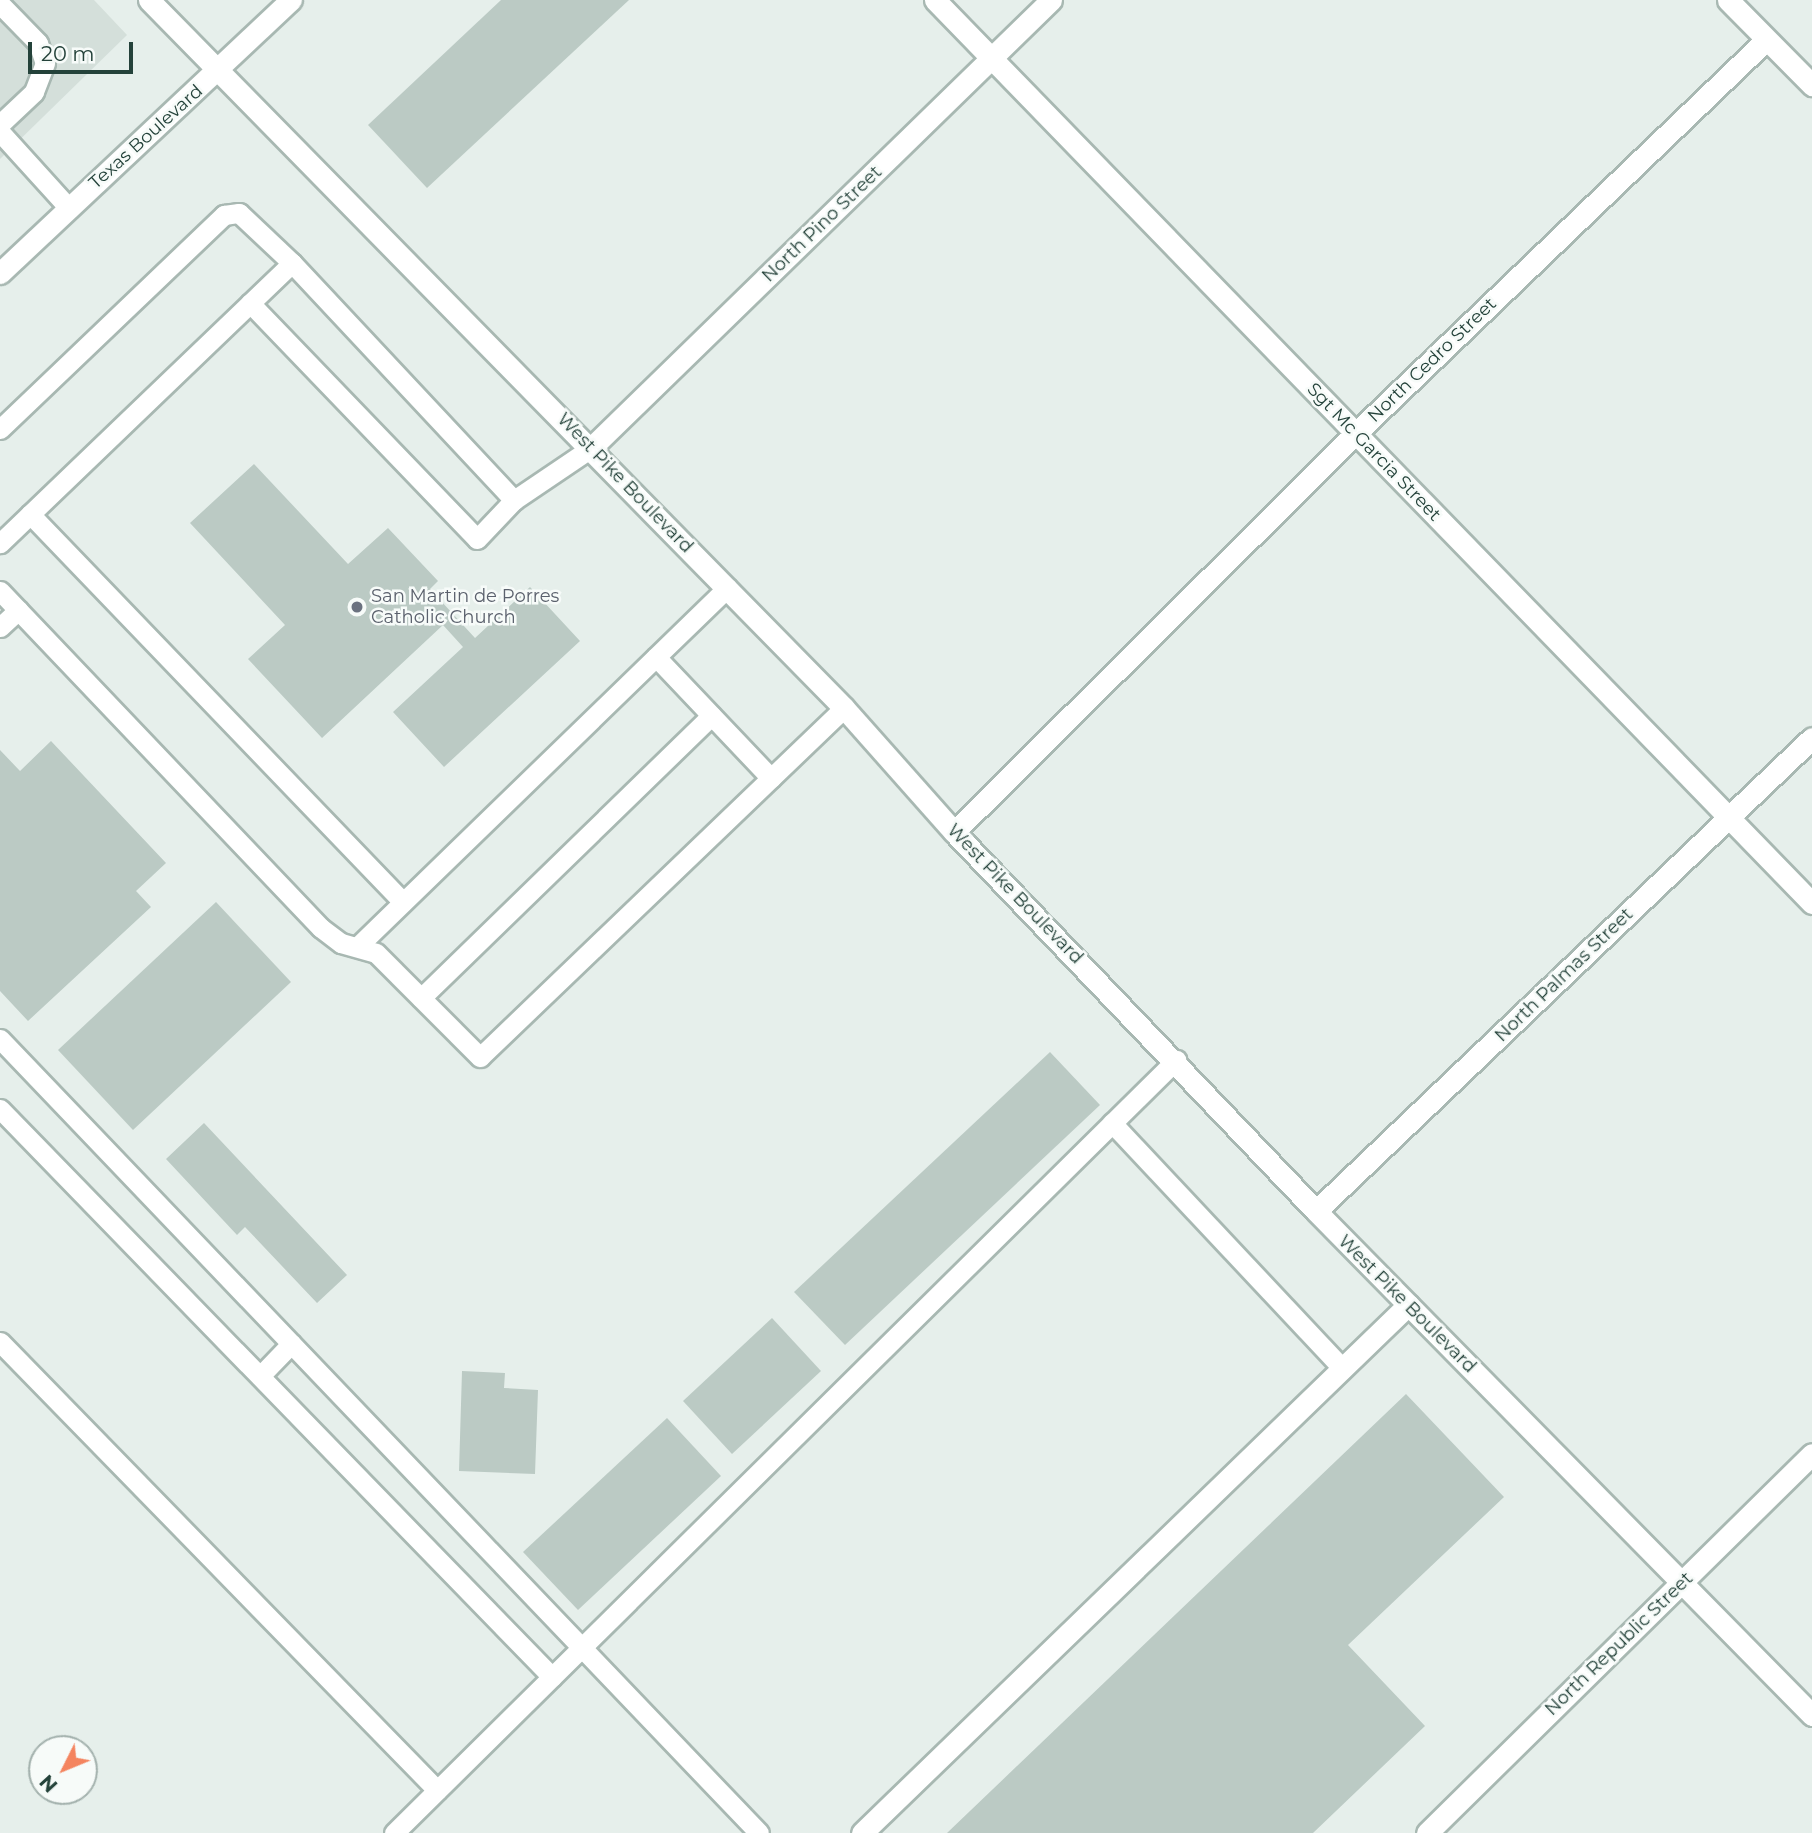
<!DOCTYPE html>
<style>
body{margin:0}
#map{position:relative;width:1812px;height:1833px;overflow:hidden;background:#e6efeb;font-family:Montserrat,sans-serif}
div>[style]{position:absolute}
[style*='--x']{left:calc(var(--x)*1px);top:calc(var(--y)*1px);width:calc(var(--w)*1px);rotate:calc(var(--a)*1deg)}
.built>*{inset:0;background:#d4dfda}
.building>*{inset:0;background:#bbcac4}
.roads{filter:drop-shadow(2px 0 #a8b8b2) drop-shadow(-2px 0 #a8b8b2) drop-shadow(0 2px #a8b8b2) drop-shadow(0 -2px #a8b8b2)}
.service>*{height:19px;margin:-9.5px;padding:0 9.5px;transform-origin:9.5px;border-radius:9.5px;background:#fff}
.minor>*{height:21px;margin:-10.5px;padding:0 10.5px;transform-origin:10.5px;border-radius:10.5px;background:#fff}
.tertiary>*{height:21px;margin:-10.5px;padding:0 10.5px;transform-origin:10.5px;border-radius:10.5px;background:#fff}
.secondary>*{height:21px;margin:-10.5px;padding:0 10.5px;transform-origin:10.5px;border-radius:10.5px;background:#fff}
.dots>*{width:19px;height:19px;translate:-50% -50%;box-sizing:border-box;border:4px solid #f7fbf9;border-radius:50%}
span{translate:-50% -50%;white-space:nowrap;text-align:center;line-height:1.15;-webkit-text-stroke:5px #f7fbf9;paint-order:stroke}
.street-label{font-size:18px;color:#24423a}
.worship-label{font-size:18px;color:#5b616d}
.left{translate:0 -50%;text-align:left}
.north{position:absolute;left:28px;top:1735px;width:70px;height:70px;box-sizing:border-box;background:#f7fbf9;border:2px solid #a3b1ad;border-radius:50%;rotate:227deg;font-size:19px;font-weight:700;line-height:28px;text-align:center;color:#24423a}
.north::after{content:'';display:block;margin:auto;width:24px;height:32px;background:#f4845f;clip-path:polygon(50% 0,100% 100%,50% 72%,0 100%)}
.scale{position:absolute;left:28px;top:42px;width:105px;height:32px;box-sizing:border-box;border:4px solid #24423a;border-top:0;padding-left:9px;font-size:21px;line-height:24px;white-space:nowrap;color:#24423a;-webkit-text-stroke:5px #f7fbf9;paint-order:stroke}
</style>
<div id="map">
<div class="built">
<i style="clip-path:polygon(0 0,94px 0,127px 35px,0 159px)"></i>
</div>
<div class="building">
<i style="clip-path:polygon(501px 0,629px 0,427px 188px,368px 125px)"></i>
<i style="clip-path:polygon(254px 464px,348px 564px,388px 528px,438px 581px,430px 589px,475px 638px,530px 587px,580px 641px,444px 767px,393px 712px,463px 647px,443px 625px,322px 738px,248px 659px,285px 625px,190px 523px)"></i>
<i style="clip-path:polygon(51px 741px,166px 863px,136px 891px,151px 907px,28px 1021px,0 991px,0 750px,20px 771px)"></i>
<i style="clip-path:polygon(216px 902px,291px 982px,133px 1130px,58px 1050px)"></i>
<i style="clip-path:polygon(1050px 1052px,1100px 1105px,845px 1345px,794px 1292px)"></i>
<i style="clip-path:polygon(204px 1123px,347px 1275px,317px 1303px,245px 1227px,237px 1235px,166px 1159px)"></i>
<i style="clip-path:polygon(772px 1318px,821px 1371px,732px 1454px,683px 1401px)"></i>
<i style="clip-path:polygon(462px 1371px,505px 1373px,504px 1388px,538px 1390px,535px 1474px,459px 1471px)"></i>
<i style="clip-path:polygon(1406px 1394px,1504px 1497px,1348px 1645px,1425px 1726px,1313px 1833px,947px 1833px)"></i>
<i style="clip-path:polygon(667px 1418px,721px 1476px,578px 1610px,523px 1552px)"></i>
</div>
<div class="roads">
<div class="service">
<i style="--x:0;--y:4;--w:54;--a:45.7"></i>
<i style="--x:38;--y:43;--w:21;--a:71"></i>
<i style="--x:45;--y:63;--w:31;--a:111"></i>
<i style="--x:34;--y:92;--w:47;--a:136.7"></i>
<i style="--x:0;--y:132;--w:101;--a:47.8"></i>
<i style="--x:292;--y:263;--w:325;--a:46.9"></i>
<i style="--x:250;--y:303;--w:327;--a:46.1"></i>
<i style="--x:477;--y:539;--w:54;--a:-46.5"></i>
<i style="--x:514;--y:500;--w:93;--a:-34"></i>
<i style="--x:0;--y:429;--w:310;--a:-43.7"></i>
<i style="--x:224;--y:215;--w:15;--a:-8"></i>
<i style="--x:239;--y:213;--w:73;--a:43.3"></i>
<i style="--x:292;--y:263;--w:405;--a:136.2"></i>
<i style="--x:30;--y:514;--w:538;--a:46.13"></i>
<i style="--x:0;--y:591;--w:465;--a:46.4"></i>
<i style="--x:321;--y:928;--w:25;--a:37"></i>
<i style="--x:341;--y:943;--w:36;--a:16"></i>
<i style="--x:376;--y:953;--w:147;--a:45"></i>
<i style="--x:480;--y:1057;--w:504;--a:-43.79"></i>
<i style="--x:0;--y:627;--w:25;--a:-43"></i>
<i style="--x:656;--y:657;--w:167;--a:46.5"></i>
<i style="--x:357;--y:947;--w:516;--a:-44.14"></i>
<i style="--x:421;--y:998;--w:405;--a:-44.2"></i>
<i style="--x:0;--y:1039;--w:1098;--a:46.29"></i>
<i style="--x:0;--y:1109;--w:792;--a:45.82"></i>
<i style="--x:1112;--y:1123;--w:337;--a:46.8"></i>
<i style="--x:0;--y:1342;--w:626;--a:45.71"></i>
<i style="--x:260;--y:1376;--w:45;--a:-45.9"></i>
<i style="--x:394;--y:1833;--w:1100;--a:-44.67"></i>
</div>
<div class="minor">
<i style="--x:935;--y:0;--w:1259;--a:45.84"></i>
<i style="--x:1728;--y:0;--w:120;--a:45.3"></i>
<i style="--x:591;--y:448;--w:642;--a:-44.24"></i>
<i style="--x:954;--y:832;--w:566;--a:-44.79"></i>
<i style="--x:1356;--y:433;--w:568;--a:-43.79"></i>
<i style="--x:1316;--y:1211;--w:685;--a:-43.64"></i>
<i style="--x:862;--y:1833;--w:760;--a:-44.04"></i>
</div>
<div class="tertiary">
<i style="--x:149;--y:0;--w:992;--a:45.53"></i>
<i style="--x:844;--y:708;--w:166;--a:48.4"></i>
<i style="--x:954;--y:832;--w:524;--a:46.31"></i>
<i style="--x:1316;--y:1211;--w:707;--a:45.46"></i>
<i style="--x:1427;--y:1833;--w:540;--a:-44.55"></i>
</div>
<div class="secondary">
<i style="--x:0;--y:273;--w:399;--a:-43.2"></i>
</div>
</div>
<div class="dots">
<i style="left:357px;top:607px;background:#6b7280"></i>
</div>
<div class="street-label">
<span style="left:146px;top:137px;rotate:-42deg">Texas Boulevard</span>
<span style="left:822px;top:224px;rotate:-44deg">North Pino Street</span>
<span style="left:1432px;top:360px;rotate:-44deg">North Cedro Street</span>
<span style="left:1374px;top:452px;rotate:46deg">Sgt Mc Garcia Street</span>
<span style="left:625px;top:483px;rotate:46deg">West Pike Boulevard</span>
<span style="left:1015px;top:894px;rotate:46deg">West Pike Boulevard</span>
<span style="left:1564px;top:975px;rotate:-44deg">North Palmas Street</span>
<span style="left:1407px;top:1304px;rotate:45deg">West Pike Boulevard</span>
<span style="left:1619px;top:1644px;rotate:-44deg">North Republic Street</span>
</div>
<div class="worship-label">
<span class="left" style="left:371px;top:607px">San Martin de Porres<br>Catholic Church</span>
</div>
<div class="north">N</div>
<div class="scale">20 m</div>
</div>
